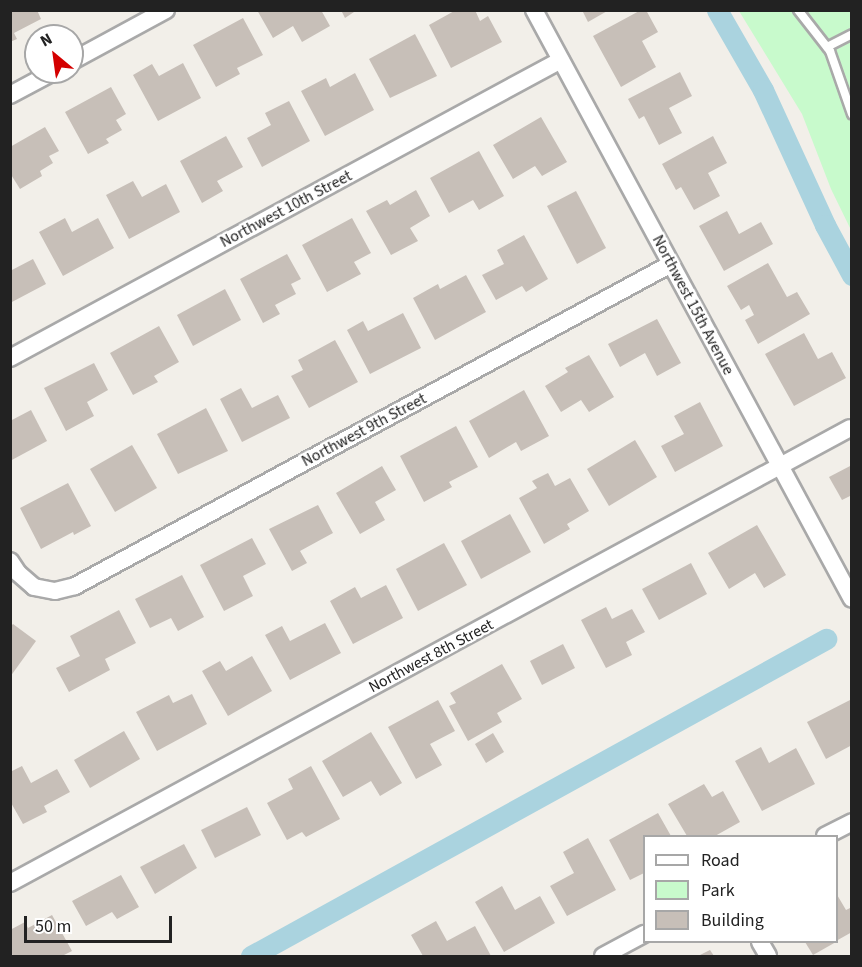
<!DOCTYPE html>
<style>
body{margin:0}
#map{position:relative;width:862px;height:967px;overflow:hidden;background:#f2efe9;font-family:"Source Sans 3",sans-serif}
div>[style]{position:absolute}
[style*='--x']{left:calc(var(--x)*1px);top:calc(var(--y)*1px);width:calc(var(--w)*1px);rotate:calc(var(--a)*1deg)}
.park>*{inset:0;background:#c8facc}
.canal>*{height:21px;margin:-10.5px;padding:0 10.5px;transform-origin:10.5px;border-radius:10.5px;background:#aad3df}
.building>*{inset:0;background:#c7bfb8}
.roads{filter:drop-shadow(2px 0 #a9a9a9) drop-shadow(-2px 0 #a9a9a9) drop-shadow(0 2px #a9a9a9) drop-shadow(0 -2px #a9a9a9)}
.lane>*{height:8px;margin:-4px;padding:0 4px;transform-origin:4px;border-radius:4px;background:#fff}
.street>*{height:16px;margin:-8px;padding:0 8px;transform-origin:8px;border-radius:8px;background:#fff}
span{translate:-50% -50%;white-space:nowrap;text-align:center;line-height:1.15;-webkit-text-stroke:4.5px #fff;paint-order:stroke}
.street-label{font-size:16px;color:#222}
.frame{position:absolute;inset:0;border:12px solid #222;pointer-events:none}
.legend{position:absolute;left:643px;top:835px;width:195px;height:108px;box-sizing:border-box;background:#fff;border:2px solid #a7a7a7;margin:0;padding:8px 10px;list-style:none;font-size:18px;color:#222}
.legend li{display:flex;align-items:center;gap:12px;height:30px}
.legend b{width:30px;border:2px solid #a7a7a7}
.north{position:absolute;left:24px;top:24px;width:60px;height:60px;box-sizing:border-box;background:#fff;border:2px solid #a7a7a7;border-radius:50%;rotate:331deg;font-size:16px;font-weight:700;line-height:24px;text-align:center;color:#222}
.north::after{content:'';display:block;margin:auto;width:21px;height:27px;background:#d40000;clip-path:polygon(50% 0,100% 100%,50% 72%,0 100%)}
.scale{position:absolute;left:24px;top:916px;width:148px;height:27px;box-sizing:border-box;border:3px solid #222;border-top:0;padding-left:8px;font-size:18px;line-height:21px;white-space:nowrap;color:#222;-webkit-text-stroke:4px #fff;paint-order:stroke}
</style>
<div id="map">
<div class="park">
<i style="clip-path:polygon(739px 11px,851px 11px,851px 230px,831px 189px,802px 114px)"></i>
</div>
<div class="canal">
<i style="--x:717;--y:10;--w:92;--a:60.1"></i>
<i style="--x:763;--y:90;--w:149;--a:65.3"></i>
<i style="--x:825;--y:225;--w:57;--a:61.6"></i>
<i style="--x:251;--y:956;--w:657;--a:-28.87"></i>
</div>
<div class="building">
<i style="clip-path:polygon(10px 10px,37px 10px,41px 19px,14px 33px,17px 39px,10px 42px)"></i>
<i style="clip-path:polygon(257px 10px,321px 10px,330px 26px,302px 42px,293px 26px,273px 38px)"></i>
<i style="clip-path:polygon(341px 10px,357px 10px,345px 18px)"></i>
<i style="clip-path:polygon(456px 10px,475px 10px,480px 21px,488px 16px,502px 42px,451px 68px,429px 25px)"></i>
<i style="clip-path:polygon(582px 10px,609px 10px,588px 22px)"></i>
<i style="clip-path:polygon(641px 10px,646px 10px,658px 32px,642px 41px,656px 67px,621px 87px,593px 36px)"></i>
<i style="clip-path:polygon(243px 18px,263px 55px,237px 68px,240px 74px,216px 87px,193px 45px)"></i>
<i style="clip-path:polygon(415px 34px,437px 76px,390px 98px,369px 59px)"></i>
<i style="clip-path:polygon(183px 63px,201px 98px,158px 121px,133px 75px,152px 64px,159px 76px)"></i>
<i style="clip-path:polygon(680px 72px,692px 96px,669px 108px,682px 133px,659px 145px,644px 116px,639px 119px,628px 99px)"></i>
<i style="clip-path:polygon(355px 73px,374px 110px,325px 136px,301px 91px,326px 78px,330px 87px)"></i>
<i style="clip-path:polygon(111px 87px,126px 114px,116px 120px,122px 130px,106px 139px,109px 143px,88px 154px,65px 112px)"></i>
<i style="clip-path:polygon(289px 101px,310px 141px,262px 167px,247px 138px,271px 125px,265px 113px)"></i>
<i style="clip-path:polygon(541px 117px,567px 162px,542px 176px,535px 166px,513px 179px,493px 145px)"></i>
<i style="clip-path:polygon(45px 127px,59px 151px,49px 156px,53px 163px,40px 171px,42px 176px,20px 189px,10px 173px,10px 147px)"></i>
<i style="clip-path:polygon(226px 136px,243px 167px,217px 181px,223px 191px,202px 203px,180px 161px)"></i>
<i style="clip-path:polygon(713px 136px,727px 163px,708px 173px,720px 196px,694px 210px,681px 187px,676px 190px,662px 164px)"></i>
<i style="clip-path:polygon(479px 151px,504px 196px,479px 210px,473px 200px,449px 213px,430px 178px)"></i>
<i style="clip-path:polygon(133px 181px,142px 197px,166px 184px,180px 212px,129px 239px,106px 195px)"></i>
<i style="clip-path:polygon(416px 190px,430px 216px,410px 228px,418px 241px,391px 255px,366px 211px,387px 200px,390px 205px)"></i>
<i style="clip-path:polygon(576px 191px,606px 248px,577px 264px,547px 206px)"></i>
<i style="clip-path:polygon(727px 211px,739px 234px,761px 222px,773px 244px,724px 271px,699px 226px)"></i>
<i style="clip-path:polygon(65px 218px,72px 232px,98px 218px,114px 248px,63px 276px,39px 232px)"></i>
<i style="clip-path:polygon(352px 218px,371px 253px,354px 262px,361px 274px,327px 292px,302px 245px)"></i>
<i style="clip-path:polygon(524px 235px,548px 279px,526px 292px,522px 286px,496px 300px,482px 275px,504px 264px,497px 250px)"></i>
<i style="clip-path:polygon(287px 254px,301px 279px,291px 284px,296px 294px,275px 305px,280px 314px,263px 323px,240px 279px)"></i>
<i style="clip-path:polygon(33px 259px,46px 284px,10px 303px,10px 271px)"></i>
<i style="clip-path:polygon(768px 263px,787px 297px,797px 292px,810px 314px,758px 344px,745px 320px,754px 315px,749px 305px,741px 310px,727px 286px)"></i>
<i style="clip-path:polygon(466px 275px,486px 312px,435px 340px,413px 298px,438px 284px,440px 289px)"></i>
<i style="clip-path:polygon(225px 289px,241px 320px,193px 346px,177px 315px)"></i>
<i style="clip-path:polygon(403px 313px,421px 348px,370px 374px,347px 330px,363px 321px,368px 331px)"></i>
<i style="clip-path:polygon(657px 319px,681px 363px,657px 376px,645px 353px,620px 367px,608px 344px)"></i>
<i style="clip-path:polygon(159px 326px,179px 362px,154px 376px,158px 382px,133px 395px,110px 353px)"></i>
<i style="clip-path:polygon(804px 333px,818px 359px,832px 352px,846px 378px,794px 406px,765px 354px)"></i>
<i style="clip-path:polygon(335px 340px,358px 382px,309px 408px,291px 376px,303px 370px,298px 360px)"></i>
<i style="clip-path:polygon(589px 355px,614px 397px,589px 412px,581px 400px,561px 412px,545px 386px,568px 372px,565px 368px)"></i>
<i style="clip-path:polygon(94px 363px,108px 390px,87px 402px,94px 416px,66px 431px,44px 388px)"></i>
<i style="clip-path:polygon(241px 388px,252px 408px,278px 395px,290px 418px,242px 442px,220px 399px)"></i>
<i style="clip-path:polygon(524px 390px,549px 436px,521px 451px,516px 442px,489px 458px,469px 421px)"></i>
<i style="clip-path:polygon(700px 402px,723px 446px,675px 472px,661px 446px,684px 434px,674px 416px)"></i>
<i style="clip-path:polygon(206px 408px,228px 451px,178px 474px,157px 434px)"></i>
<i style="clip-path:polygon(31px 410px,47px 441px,10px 461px,10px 421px)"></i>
<i style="clip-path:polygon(456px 426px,478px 467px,449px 482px,452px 487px,424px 502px,400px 456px)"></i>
<i style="clip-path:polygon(635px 440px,657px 477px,609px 506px,587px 469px)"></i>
<i style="clip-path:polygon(132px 445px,157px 488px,115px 512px,90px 469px)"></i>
<i style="clip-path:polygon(852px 465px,852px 495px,842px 500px,829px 477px)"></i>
<i style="clip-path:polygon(382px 466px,396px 490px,375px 502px,385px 520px,360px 534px,336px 493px)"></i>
<i style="clip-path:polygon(548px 473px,555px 486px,570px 478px,589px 511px,567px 524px,570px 529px,544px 544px,519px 498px,537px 488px,532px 481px)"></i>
<i style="clip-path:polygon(68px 483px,91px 526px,74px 535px,73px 532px,41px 549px,20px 508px)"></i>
<i style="clip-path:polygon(318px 505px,333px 533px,300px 551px,307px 563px,292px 571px,269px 529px)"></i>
<i style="clip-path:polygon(510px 514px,531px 552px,481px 579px,461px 541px)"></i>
<i style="clip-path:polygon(757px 525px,786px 575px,764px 588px,755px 573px,729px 589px,708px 553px)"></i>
<i style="clip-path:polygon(252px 538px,266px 564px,243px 576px,253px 596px,224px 611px,200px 565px)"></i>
<i style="clip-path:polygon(444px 543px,467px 585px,418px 611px,396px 569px)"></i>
<i style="clip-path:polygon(691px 563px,707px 594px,659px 620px,642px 589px)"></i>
<i style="clip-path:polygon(182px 575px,204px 617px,178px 631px,171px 618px,150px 628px,135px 599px)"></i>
<i style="clip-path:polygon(386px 585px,403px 618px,353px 644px,330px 601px,355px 587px,361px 598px)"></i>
<i style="clip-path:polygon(606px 607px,612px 619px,632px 609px,645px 632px,626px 642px,632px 655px,606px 668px,581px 620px)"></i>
<i style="clip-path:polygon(119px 610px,136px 643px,105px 659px,110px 670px,69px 692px,56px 668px,80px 656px,70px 636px)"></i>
<i style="clip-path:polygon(325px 623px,341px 653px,290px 680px,265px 635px,282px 626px,290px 641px)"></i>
<i style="clip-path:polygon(13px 624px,36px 641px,10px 677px,10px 627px)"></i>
<i style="clip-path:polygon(563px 644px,575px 668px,542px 685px,530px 661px)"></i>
<i style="clip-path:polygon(252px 656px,272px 691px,228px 716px,202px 671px,220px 661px,226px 671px)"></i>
<i style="clip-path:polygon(502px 664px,522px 699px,497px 713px,502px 722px,468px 741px,449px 706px,456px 703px,450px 693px)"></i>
<i style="clip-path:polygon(192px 694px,207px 724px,157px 751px,136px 712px,169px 695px,173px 703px)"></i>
<i style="clip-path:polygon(852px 699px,852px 745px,826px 759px,807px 722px)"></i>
<i style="clip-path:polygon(438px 700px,455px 731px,430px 744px,442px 765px,416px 779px,388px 727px)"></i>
<i style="clip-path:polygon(124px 731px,140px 759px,90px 788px,74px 760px)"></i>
<i style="clip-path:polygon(371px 732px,402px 783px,380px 796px,371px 781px,343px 797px,322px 761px)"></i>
<i style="clip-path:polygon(493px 733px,504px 752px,486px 763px,475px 744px)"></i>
<i style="clip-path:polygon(761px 747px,769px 763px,796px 748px,815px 784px,762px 811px,735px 761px)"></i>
<i style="clip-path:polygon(22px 766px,31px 783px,57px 769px,70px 792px,44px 806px,47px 812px,23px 824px,10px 801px,10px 772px)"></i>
<i style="clip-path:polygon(311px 766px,340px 819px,306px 837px,302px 832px,287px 840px,267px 803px,293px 789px,288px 779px)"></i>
<i style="clip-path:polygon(704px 784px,712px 797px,723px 791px,740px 822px,715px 836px,687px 836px,668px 804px)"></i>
<i style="clip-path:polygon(247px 807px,261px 835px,215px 858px,201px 830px)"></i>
<i style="clip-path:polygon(658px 813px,671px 836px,644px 836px,644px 873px,630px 880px,609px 840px)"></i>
<i style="clip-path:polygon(588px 838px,616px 890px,567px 916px,550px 886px,574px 873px,563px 852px)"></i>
<i style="clip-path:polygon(184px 844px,197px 868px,155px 894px,140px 867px)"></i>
<i style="clip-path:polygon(121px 875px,139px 907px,117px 919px,112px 912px,86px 926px,72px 901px)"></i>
<i style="clip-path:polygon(502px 886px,515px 910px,540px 896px,555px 923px,504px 952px,475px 902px)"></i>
<i style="clip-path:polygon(836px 893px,846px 910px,852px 907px,852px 932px,836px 941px)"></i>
<i style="clip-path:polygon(52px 915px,72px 951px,62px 956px,13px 956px,10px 951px,10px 930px,25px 922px,28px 928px)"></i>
<i style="clip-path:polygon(436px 921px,447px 941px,475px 926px,491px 956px,423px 956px,411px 935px)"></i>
<i style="clip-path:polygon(805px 942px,836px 942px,813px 955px)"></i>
<i style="clip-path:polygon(710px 950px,714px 956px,698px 956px)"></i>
</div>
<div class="roads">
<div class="lane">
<i style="--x:798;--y:10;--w:52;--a:52"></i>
<i style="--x:830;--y:51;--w:67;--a:70.8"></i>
<i style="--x:827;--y:47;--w:28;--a:-27"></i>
</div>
<div class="street">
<i style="--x:534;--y:10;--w:669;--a:61.64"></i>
<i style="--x:72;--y:61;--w:107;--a:-28.5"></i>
<i style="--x:10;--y:95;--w:49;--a:-28.1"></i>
<i style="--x:10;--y:358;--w:626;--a:-28.41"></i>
<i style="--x:10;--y:561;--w:14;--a:56"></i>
<i style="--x:18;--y:573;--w:21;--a:41"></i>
<i style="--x:34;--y:587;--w:21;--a:11"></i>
<i style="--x:55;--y:591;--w:21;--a:-14"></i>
<i style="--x:75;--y:586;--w:677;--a:-28.38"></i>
<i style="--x:825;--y:836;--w:30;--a:-27"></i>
<i style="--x:10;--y:883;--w:955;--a:-28.44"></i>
<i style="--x:760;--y:942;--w:16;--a:60"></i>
<i style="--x:603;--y:956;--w:47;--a:-28.2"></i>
</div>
</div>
<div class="street-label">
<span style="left:286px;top:209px;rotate:-28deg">Northwest 10th Street</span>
<span style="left:693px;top:305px;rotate:62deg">Northwest 15th Avenue</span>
<span style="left:364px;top:430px;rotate:-28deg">Northwest 9th Street</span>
<span style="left:431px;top:656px;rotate:-28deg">Northwest 8th Street</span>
</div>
<div class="frame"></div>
<ul class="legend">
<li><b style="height:8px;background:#fff"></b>Road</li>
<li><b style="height:16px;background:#c8facc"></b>Park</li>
<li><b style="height:16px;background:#c7bfb8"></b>Building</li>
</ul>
<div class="north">N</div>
<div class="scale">50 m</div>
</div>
